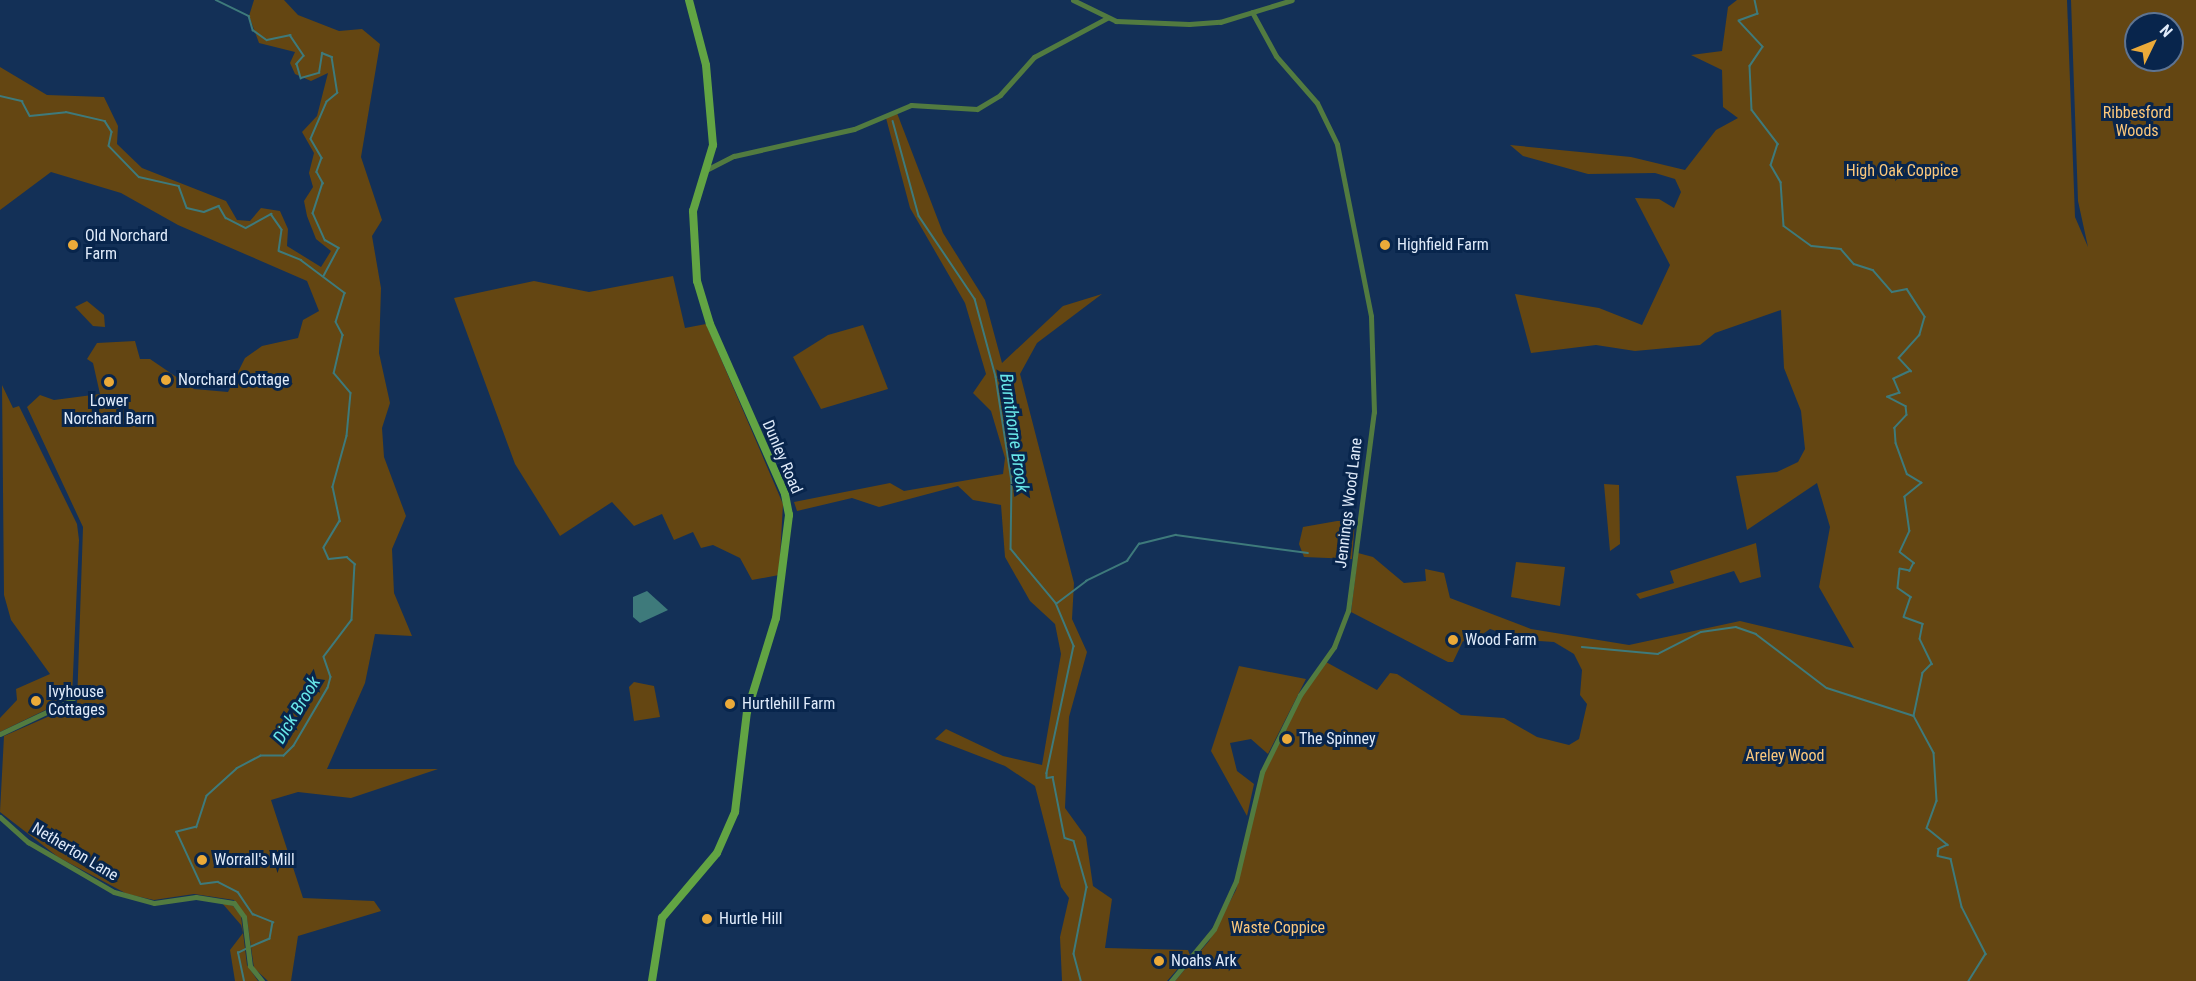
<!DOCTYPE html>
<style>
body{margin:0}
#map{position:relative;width:2196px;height:981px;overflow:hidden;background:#133057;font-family:"Roboto Condensed",sans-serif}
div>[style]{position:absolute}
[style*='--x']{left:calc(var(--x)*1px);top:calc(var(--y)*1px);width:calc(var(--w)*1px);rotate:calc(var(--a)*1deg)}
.green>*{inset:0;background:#644612}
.water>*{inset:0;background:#3e7a7b}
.stream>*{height:1.5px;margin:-0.75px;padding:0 0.75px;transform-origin:0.75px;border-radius:0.75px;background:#3e7a7b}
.street>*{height:5px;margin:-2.5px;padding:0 2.5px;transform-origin:2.5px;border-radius:2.5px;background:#527b40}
.secondary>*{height:8px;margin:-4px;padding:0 4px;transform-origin:4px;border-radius:4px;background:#62a443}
.dots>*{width:16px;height:16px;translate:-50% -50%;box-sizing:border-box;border:3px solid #08254c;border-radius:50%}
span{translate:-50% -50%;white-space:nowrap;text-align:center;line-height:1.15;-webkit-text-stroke:6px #08254c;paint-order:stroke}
.park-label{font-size:16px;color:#fcc87b}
.poi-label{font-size:16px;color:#e0ebfa}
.left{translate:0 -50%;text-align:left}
.street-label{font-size:16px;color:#e0ebfa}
.water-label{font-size:18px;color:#68e7e9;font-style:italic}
.north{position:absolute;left:2124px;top:12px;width:60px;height:60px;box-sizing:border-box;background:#08254c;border:2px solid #5e7492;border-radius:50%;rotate:47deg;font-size:16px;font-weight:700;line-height:24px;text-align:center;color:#e0ebfa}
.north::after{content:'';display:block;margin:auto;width:21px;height:27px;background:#ebaa39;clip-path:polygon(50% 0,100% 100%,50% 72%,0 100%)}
</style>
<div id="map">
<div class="green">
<i style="clip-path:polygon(254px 0,284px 0,298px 15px,339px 31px,362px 29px,380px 44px,361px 157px,382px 220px,372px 236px,381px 288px,379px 353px,390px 403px,382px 428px,384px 457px,406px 516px,392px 549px,394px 593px,412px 636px,375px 634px,365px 683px,327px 769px,438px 769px,351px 798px,298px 792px,271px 800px,303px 898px,374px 901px,381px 911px,298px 936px,291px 981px,268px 981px,254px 968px,247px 919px,234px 900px,194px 894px,154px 900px,127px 894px,58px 857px,0 812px,4px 736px,77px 704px,83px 527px,27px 407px,40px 395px,54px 400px,100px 394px,93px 363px,87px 359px,97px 343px,135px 341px,140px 359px,150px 359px,194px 389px,228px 392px,245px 358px,262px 346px,298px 338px,303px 320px,319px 311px,307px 281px,178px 225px,121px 193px,51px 172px,0 210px,0 67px,47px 95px,104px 97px,118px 126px,117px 144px,142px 168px,226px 201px,237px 220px,250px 221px,261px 208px,280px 211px,288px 229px,287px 246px,321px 267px,331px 251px,316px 239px,307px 216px,304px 201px,313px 187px,309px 173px,314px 153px,302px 132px,317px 116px,328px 73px,311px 81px,295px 74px,290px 63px,295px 52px,259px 43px,249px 16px)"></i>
<i style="clip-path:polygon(evenodd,1737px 0,2067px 0,2075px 217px,2088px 247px,2078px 201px,2071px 0,2196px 0,2196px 981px,1175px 981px,1209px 941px,1236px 890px,1263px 774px,1300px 697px,1326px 662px,1377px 690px,1390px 673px,1397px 674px,1461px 715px,1504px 718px,1537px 737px,1569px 745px,1579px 739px,1587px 704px,1580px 695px,1582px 670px,1574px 654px,1554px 642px,1523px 640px,1490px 629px,1470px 643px,1463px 641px,1453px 662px,1448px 662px,1351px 612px,1358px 553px,1373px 557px,1404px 583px,1426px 581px,1425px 569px,1444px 573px,1450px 598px,1531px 629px,1629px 645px,1740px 621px,1854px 648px,1819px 587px,1830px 527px,1817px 483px,1747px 530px,1736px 476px,1777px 472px,1798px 462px,1805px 449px,1801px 411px,1784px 368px,1781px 310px,1715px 333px,1700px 345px,1635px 351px,1596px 345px,1531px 353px,1515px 294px,1599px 308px,1642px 325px,1670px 265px,1635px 198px,1659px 199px,1674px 208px,1681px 192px,1675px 179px,1655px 173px,1588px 174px,1523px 156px,1510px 145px,1631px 157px,1685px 170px,1716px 130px,1738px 118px,1723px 107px,1722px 70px,1691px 55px,1722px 51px,1728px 7px,1737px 0,2136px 24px,2172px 24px,2172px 60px,2136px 60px,2136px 24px)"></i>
<i style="clip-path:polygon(897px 113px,943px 233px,985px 300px,1002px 363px,1063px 306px,1102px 294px,1037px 343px,1020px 374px,1074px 583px,1072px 619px,1087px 652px,1069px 717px,1065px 808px,1086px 837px,1093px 886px,1112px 899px,1105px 948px,1188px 950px,1190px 955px,1167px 981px,1062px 981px,1060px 937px,1069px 898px,1061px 887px,1035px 786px,1005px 766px,935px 739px,946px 729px,1003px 756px,1042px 765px,1061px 654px,1055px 624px,1030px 601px,1005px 557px,1001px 505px,973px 500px,958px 486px,879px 507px,852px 498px,797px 511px,794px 502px,890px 483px,904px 491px,1003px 474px,1005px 458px,991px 411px,973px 393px,986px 374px,965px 303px,910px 208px,886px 118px)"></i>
<i style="clip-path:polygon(673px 276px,685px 328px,706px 324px,783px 504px,779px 575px,752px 580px,740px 558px,713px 545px,701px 548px,693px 532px,674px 540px,662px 514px,634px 526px,612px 502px,560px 536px,515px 464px,454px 298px,534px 281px,589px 292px)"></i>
<i style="clip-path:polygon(87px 301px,104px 315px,105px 327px,93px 326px,75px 307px)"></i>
<i style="clip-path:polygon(863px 325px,888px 389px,821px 409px,793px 357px,828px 335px)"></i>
<i style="clip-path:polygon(2px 385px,13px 408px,19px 406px,77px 524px,79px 540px,72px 697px,0 732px,0 718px,17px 700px,16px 689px,50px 674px,11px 620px,4px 595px)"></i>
<i style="clip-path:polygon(1604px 484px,1619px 485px,1620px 544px,1610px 551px)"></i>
<i style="clip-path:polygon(1337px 521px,1355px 521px,1352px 559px,1304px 557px,1299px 544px,1303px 527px)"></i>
<i style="clip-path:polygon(1756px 543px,1761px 577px,1740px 583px,1734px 571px,1640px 599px,1636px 594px,1674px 583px,1670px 571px)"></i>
<i style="clip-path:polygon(1516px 562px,1565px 567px,1560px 606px,1511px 597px)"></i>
<i style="clip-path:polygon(1239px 666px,1306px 679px,1268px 754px,1251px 739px,1230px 743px,1237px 771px,1254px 784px,1247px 816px,1211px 751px)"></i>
<i style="clip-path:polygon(634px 682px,654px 686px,660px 717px,634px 721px,629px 687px)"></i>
<i style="clip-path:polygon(222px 903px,233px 906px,241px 916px,247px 965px,258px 981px,235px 981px,230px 950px,243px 933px,241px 925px)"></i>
</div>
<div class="water">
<i style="clip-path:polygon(647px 591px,668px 610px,640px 623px,633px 617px,633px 597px)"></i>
</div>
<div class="stream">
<i style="--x:216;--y:0;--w:37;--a:26"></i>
<i style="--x:249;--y:16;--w:15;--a:74"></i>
<i style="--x:253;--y:30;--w:17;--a:36"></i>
<i style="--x:267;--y:40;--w:24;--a:-12"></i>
<i style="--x:290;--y:35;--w:25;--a:56"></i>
<i style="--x:304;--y:56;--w:11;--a:131"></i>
<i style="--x:297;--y:64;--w:15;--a:74"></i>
<i style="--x:301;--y:78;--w:19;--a:-16"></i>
<i style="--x:319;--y:73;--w:20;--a:-81"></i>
<i style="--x:322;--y:53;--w:11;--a:22"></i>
<i style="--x:332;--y:57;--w:36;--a:81"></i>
<i style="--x:338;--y:93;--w:14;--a:141"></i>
<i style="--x:327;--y:102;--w:40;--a:113.4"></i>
<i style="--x:311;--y:139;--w:22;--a:60"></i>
<i style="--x:322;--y:158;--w:15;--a:110"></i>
<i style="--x:317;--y:172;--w:13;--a:61"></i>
<i style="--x:323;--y:183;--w:32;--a:108"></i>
<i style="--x:313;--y:213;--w:30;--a:66"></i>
<i style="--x:325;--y:240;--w:16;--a:30"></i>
<i style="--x:339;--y:248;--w:32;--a:118"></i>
<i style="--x:1755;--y:0;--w:14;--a:78"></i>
<i style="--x:1758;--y:14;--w:20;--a:160"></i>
<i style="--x:1739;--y:21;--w:35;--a:47"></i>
<i style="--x:1763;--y:47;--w:23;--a:124"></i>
<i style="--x:1750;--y:66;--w:44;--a:87.4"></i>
<i style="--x:1752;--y:110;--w:43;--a:52.6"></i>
<i style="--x:1778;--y:144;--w:22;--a:108"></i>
<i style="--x:1771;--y:165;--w:20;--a:60"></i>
<i style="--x:1781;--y:182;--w:44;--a:86.1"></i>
<i style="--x:1784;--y:226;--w:34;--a:36"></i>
<i style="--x:1812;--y:246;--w:29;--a:6"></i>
<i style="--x:1841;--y:249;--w:20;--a:49"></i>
<i style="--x:1854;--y:264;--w:20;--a:18"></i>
<i style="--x:1873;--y:270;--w:29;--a:49"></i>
<i style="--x:1892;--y:292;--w:15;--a:-11"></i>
<i style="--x:1907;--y:289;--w:33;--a:57"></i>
<i style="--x:1925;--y:317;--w:19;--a:106"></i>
<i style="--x:1920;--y:335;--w:31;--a:132"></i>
<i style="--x:1899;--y:358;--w:18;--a:47"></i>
<i style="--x:1911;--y:371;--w:19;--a:155"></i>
<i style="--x:1894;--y:379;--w:15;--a:67"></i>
<i style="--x:1900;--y:393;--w:13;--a:162"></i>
<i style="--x:1888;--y:397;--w:20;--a:27"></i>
<i style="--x:1906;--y:406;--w:9;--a:84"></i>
<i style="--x:1907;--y:415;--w:18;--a:133"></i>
<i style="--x:1895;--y:428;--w:15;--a:86"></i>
<i style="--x:1896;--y:443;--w:33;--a:70"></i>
<i style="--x:1907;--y:474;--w:17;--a:31"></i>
<i style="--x:1922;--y:483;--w:22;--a:141"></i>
<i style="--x:1905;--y:497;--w:34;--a:82"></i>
<i style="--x:1910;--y:531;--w:23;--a:115"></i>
<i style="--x:1900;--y:552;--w:18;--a:38"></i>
<i style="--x:1914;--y:563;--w:9;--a:117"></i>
<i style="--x:1910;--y:571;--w:10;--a:-169"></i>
<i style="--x:1900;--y:569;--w:19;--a:96"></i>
<i style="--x:1898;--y:588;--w:16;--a:35"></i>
<i style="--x:1911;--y:597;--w:21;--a:109"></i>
<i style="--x:1904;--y:617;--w:20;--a:20"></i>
<i style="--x:1923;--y:624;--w:15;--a:101"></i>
<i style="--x:1920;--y:639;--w:28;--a:64"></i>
<i style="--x:1932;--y:664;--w:13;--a:135"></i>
<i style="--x:1923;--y:673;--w:44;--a:101.8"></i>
<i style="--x:1914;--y:716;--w:42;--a:61.6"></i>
<i style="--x:1934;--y:753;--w:48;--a:86.4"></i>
<i style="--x:1937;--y:801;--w:29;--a:110"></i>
<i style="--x:1927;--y:828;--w:27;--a:39"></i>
<i style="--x:1948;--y:845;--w:10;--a:156"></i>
<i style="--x:1939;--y:849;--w:7;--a:98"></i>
<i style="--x:1938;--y:856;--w:13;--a:13"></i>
<i style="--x:1951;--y:859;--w:49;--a:77.1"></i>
<i style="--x:1962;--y:907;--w:53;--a:62.9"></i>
<i style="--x:1986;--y:954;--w:32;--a:122"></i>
<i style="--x:0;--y:96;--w:23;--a:13"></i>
<i style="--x:22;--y:101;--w:17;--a:62"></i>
<i style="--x:30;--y:116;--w:36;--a:-6"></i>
<i style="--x:66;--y:112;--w:40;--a:13"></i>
<i style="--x:105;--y:121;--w:13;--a:58"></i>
<i style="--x:112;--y:132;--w:14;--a:102"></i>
<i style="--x:109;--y:146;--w:43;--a:45.9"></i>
<i style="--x:139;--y:177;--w:41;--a:12.7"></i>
<i style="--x:179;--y:186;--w:23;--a:70"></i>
<i style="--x:187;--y:208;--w:17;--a:13"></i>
<i style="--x:204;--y:212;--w:16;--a:-22"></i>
<i style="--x:219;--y:206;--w:14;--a:60"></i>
<i style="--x:226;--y:218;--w:22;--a:27"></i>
<i style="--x:246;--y:228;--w:29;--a:-29"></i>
<i style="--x:271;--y:214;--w:19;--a:55"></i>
<i style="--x:282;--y:230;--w:21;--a:98"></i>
<i style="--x:279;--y:251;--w:24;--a:22"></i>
<i style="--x:301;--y:260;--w:55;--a:36.9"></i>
<i style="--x:345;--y:293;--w:30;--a:107"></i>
<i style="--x:336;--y:322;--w:15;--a:62"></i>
<i style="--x:343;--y:335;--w:39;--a:103"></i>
<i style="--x:334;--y:373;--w:26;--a:50"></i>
<i style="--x:351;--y:393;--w:43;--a:95.3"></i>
<i style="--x:347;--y:436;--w:53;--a:105.4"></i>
<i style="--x:333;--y:487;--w:35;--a:78"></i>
<i style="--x:340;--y:521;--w:31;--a:121"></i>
<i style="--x:324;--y:548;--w:12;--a:66"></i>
<i style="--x:329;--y:559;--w:18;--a:-6"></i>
<i style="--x:347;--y:557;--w:11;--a:41"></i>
<i style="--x:355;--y:564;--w:56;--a:93.1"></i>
<i style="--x:352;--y:620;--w:46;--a:127.1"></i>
<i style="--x:324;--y:657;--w:21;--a:71"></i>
<i style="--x:331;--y:677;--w:11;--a:105"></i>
<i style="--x:328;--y:688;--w:67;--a:120.4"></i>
<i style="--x:294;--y:746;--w:14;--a:135"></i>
<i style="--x:284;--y:756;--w:23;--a:180"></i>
<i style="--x:261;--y:756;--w:27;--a:152"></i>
<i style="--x:237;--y:769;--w:40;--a:138"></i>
<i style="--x:207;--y:796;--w:33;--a:108"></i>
<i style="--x:197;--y:827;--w:21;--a:166"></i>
<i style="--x:177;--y:832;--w:57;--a:65.2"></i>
<i style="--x:201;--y:884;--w:17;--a:-7"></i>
<i style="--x:218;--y:882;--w:22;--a:27"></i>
<i style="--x:238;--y:892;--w:27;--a:56"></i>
<i style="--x:253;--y:914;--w:22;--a:22"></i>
<i style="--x:273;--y:922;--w:17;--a:100"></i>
<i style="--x:270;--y:939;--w:21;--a:157"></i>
<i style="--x:893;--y:121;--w:98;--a:74.7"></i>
<i style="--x:919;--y:216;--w:100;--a:56"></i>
<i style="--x:975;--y:299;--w:81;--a:74.9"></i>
<i style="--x:996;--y:377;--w:105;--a:81.3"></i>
<i style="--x:1012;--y:481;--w:68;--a:90.8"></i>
<i style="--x:1011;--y:549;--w:70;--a:50.2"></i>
<i style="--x:1056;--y:603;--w:47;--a:67.3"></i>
<i style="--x:1074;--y:646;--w:130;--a:102"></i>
<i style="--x:1047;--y:773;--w:5;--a:90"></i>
<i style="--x:1047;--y:778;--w:6;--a:-9"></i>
<i style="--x:1053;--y:777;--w:62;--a:78.9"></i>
<i style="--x:1065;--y:838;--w:9;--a:18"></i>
<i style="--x:1074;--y:841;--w:48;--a:74.2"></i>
<i style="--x:1087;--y:887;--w:68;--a:101"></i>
<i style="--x:1074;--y:954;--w:28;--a:75"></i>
<i style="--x:1056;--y:604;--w:38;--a:-37"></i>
<i style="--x:1086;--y:581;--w:46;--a:-26"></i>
<i style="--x:1127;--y:561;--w:21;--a:-55"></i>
<i style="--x:1139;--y:544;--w:38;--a:-14"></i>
<i style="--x:1176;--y:535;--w:133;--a:7.8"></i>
<i style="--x:1582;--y:647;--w:76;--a:5.3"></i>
<i style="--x:1658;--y:654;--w:48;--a:-27.1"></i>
<i style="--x:1701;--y:632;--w:35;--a:-8"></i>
<i style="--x:1736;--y:627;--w:21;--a:19"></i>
<i style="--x:1756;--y:634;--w:89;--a:37.3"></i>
<i style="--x:1827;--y:688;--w:91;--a:17.8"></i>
<i style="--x:244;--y:981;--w:29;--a:-102"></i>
<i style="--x:238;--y:953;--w:9;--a:-27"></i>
</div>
<div class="street">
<i style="--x:1073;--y:0;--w:48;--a:26"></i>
<i style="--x:1116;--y:21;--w:73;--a:2.4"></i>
<i style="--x:1189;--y:24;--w:31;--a:-4"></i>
<i style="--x:1220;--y:22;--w:75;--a:-17"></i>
<i style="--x:708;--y:169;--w:29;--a:-27"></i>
<i style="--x:734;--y:156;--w:123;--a:-12.7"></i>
<i style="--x:854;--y:129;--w:62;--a:-22.8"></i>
<i style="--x:911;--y:105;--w:66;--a:3.5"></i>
<i style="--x:977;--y:109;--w:27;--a:-31"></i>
<i style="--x:1000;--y:95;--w:51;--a:-48.2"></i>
<i style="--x:1034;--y:57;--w:83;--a:-28.1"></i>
<i style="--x:0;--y:734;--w:80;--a:-25.3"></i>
<i style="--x:0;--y:817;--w:38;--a:42"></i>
<i style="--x:28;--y:842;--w:99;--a:30.2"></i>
<i style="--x:114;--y:892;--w:41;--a:15.4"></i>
<i style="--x:154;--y:903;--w:42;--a:-8.1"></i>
<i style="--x:196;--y:897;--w:38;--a:9"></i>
<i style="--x:234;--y:903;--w:17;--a:54"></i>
<i style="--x:244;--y:917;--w:49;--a:83"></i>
<i style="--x:250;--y:966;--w:19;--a:51"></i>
<i style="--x:1171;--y:981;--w:67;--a:-50.4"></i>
<i style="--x:1214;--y:929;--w:53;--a:-65.4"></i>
<i style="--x:1236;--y:881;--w:112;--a:-76.6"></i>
<i style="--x:1262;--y:772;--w:86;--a:-63.7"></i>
<i style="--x:1300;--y:695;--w:59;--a:-54.7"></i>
<i style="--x:1334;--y:647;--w:39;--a:-69"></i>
<i style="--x:1348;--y:611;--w:201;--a:-82.6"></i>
<i style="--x:1374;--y:412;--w:96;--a:-91.8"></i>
<i style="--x:1371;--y:316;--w:175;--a:-101.2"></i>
<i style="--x:1337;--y:144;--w:46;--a:-116"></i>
<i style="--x:1317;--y:103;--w:62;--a:-131.1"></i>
<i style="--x:1276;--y:56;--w:50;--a:-118.6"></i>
</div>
<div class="secondary">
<i style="--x:652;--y:981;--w:64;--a:-81"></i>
<i style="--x:662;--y:918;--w:85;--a:-49.8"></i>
<i style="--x:717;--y:853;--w:45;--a:-66.3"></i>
<i style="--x:735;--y:812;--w:101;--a:-83.2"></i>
<i style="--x:747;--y:712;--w:98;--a:-72.9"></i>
<i style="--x:776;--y:618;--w:104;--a:-82.8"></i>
<i style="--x:789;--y:515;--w:21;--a:-101"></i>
<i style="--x:785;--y:494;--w:186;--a:-113.8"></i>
<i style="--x:710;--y:324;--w:45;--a:-106.8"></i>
<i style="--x:697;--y:281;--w:70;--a:-93.3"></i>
<i style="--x:693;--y:211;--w:69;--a:-73.1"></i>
<i style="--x:713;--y:145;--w:80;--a:-95"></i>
<i style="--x:706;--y:65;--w:67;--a:-104.7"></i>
</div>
<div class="dots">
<i style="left:73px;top:245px;background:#ebaa39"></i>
<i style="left:1385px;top:245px;background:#ebaa39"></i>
<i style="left:166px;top:380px;background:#ebaa39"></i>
<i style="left:109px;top:382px;background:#ebaa39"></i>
<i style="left:1453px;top:640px;background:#ebaa39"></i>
<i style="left:36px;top:701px;background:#ebaa39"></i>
<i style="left:730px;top:704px;background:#ebaa39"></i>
<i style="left:1287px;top:739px;background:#ebaa39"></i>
<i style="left:202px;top:860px;background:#ebaa39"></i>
<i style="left:707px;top:919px;background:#ebaa39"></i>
<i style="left:1159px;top:961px;background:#ebaa39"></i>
</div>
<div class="park-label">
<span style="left:2137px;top:122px">Ribbesford<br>Woods</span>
<span style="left:1902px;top:171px">High Oak Coppice</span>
<span style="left:1785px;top:756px">Areley Wood</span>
<span style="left:1278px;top:928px">Waste Coppice</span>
</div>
<div class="poi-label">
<span class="left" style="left:85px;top:245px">Old Norchard<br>Farm</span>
<span class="left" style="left:1397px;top:245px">Highfield Farm</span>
<span class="left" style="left:178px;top:380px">Norchard Cottage</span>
<span style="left:109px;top:410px">Lower<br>Norchard Barn</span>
<span class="left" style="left:1465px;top:640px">Wood Farm</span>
<span class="left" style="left:48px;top:701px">Ivyhouse<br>Cottages</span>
<span class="left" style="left:742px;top:704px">Hurtlehill Farm</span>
<span class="left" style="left:1299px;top:739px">The Spinney</span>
<span class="left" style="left:214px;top:860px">Worrall's Mill</span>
<span class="left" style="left:719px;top:919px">Hurtle Hill</span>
<span class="left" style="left:1171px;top:961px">Noahs Ark</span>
</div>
<div class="street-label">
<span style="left:782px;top:457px;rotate:67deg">Dunley Road</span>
<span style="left:1349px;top:503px;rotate:-83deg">Jennings Wood Lane</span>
<span style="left:75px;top:852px;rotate:31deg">Netherton Lane</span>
</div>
<div class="water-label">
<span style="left:1014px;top:433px;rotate:82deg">Burnthorne Brook</span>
<span style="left:297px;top:710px;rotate:-59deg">Dick Brook</span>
</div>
<div class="north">N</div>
</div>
